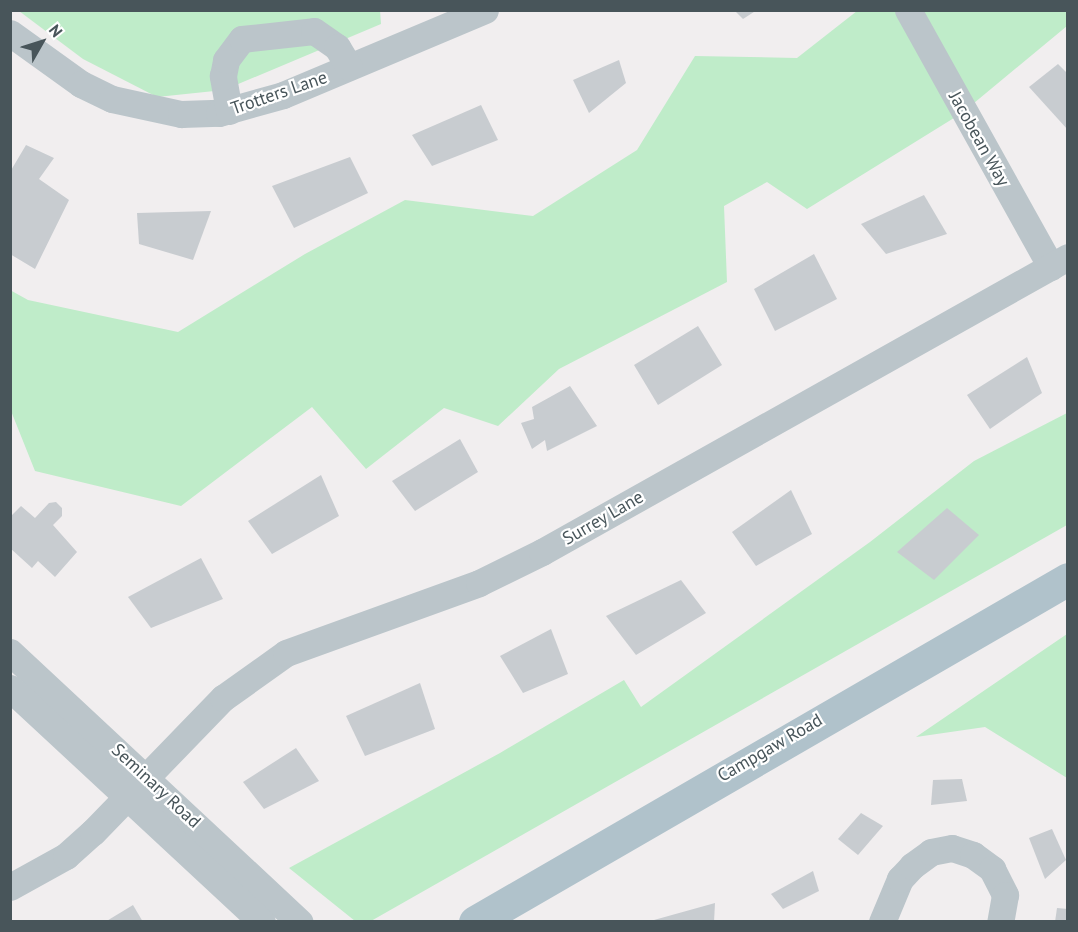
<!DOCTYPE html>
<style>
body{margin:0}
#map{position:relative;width:1078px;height:932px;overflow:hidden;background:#f1eeef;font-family:"PT Sans",sans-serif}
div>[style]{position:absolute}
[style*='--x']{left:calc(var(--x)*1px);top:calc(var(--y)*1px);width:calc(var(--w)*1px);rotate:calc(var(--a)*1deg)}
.green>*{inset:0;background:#bfecc9}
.building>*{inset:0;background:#c8ccd0}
.minor>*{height:27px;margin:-13.5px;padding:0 13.5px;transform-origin:13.5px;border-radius:13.5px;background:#bbc5ca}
.major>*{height:33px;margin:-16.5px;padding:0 16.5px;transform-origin:16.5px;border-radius:16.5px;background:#b0c2cb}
span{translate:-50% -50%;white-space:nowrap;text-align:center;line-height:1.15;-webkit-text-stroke:4.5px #fff;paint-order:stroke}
.street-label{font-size:18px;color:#48555a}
.frame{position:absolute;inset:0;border:12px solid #48555a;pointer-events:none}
.north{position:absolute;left:12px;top:12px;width:60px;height:60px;-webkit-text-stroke:4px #fff;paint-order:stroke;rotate:51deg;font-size:16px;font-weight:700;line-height:24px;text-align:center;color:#48555a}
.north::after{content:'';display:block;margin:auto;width:21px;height:27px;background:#48555a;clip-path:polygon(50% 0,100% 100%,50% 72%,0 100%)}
</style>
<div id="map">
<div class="green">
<i style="clip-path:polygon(380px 10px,381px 24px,224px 90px,157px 97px,83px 59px,19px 11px)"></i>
<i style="clip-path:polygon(857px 11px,1067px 11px,1067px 26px,962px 113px,807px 209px,767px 182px,724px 206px,727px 282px,559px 369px,498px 426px,444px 408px,366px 469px,312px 407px,181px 506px,35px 471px,11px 411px,10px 290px,28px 300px,178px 332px,305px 254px,405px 200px,533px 216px,637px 150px,695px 56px,797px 58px)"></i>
<i style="clip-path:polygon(1067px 413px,1067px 525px,371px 921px,355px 921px,289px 868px,500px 753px,624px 680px,641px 707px,870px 542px,974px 461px)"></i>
<i style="clip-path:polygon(1067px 634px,1067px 778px,985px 727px,916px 737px)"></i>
</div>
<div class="building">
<i style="clip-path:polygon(734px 10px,757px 10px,743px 19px)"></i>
<i style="clip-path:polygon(619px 60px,626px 83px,589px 113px,573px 80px)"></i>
<i style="clip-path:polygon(1058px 64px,1068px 74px,1068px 130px,1029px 87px)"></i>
<i style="clip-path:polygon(481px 105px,498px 140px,432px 166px,412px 135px)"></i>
<i style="clip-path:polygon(26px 145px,54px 158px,39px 179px,69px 200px,35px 269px,10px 254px,10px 172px)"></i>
<i style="clip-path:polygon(350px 157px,368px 193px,294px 228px,272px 186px)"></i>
<i style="clip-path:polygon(924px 195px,947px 234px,886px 254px,861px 224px)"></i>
<i style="clip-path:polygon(211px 211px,193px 260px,139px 244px,137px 213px)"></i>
<i style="clip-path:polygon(814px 254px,837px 299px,775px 331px,754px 289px)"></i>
<i style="clip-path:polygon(698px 326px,722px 365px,658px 405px,634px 365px)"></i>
<i style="clip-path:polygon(1027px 357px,1042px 393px,990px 429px,967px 395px)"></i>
<i style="clip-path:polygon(570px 386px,597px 426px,547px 451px,545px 440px,532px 449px,521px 423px,534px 419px,532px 407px)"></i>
<i style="clip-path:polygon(460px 439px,478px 472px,415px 511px,392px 481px)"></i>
<i style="clip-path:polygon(321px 475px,339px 516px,272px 554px,248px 521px)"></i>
<i style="clip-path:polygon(791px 490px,812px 534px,756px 566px,732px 532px)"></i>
<i style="clip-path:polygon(56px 502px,62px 508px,62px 516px,53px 525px,77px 552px,55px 577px,38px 561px,32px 568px,10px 548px,10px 517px,21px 506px,35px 518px,49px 503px)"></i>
<i style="clip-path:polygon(947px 508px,979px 535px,934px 580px,897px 552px)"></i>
<i style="clip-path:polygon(201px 558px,223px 599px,151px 628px,128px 597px)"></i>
<i style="clip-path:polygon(681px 580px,706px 613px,636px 655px,606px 616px)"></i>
<i style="clip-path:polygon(551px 629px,568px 674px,523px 693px,500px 656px)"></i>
<i style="clip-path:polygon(420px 683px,435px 729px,365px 756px,346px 716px)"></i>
<i style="clip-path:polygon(296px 748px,319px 781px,264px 809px,243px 782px)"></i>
<i style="clip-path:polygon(962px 779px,967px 801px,931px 805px,933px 780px)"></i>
<i style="clip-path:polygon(861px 813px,883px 826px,858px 855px,838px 839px)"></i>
<i style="clip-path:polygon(1052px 829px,1066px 860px,1045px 879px,1029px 838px)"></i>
<i style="clip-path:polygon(813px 871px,819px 891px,783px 909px,771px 894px)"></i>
<i style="clip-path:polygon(715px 903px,714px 922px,654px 920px)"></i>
<i style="clip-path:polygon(133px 905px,143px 922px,105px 922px)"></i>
<i style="clip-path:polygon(1057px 908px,1068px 909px,1068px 922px,1055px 922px)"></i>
</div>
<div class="minor">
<i style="--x:908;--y:10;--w:294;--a:60.9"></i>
<i style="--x:10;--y:33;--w:87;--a:35.7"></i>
<i style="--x:81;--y:84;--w:34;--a:26"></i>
<i style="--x:112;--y:99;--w:71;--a:12.3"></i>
<i style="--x:181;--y:114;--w:38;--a:-2"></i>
<i style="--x:219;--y:113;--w:66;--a:-15.7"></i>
<i style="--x:283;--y:95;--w:219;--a:-22.8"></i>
<i style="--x:229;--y:111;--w:36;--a:-100"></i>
<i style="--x:223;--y:76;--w:16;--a:-79"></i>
<i style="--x:226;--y:60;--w:26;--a:-53"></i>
<i style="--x:242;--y:39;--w:72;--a:-6.3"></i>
<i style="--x:314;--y:31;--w:28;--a:35"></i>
<i style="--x:337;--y:47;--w:23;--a:59"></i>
<i style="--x:10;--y:652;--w:396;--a:43"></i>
<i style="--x:10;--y:688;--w:344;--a:42.9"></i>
<i style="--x:10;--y:887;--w:64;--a:-29"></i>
<i style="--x:66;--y:856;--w:36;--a:-42"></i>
<i style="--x:93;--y:832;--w:187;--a:-45.9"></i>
<i style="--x:223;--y:698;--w:77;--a:-35.5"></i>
<i style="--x:286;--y:653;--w:205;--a:-19.9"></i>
<i style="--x:479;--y:583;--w:70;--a:-26.2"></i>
<i style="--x:542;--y:552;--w:603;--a:-29.29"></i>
<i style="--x:882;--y:922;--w:47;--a:-67.3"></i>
<i style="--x:900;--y:879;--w:18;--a:-47"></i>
<i style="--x:912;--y:866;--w:24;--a:-36"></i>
<i style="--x:931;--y:852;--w:21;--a:-11"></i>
<i style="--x:952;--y:848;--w:22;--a:18"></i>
<i style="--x:973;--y:855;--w:24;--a:36"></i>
<i style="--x:992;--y:869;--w:29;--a:63"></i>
<i style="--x:1005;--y:895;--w:27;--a:100"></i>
</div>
<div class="major">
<i style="--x:475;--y:922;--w:685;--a:-30.05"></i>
</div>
<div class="street-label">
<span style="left:279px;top:93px;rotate:-19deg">Trotters Lane</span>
<span style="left:979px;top:139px;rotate:61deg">Jacobean Way</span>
<span style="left:603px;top:518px;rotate:-30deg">Surrey Lane</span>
<span style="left:770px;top:748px;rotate:-30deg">Campgaw Road</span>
<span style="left:156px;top:786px;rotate:43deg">Seminary Road</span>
</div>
<div class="frame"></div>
<div class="north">N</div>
</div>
